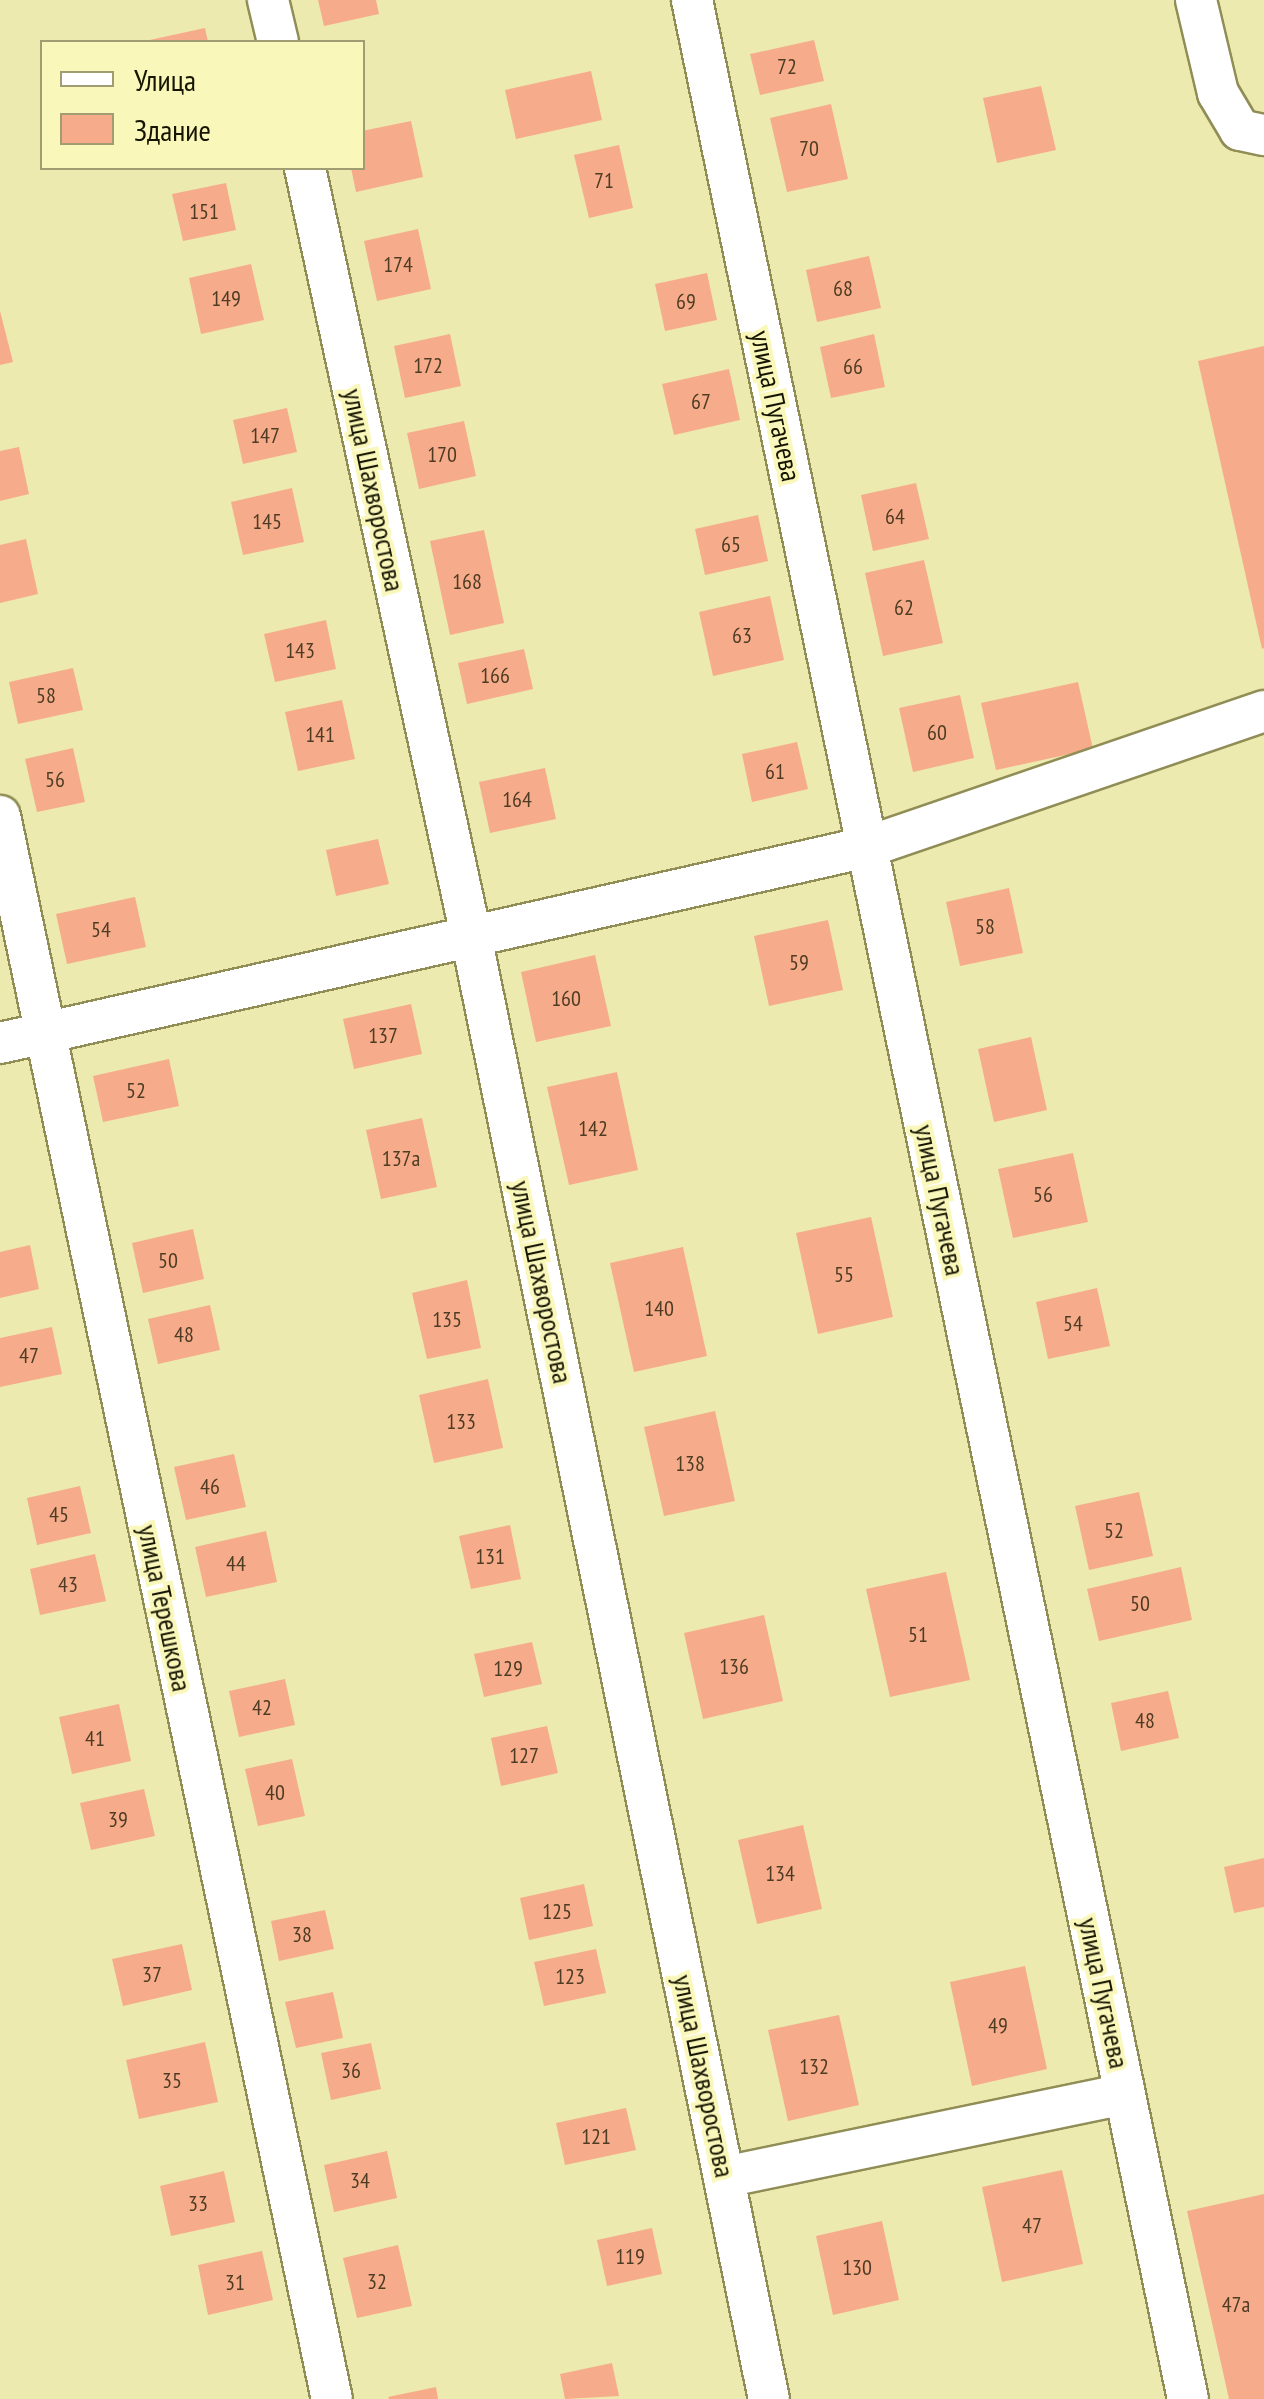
<!DOCTYPE html>
<meta charset="utf-8">
<style>
body{margin:0}
#map{position:relative;width:1264px;height:2399px;overflow:hidden;background:#eceaaf;font-family:"PT Sans Narrow",sans-serif}
div>[style]{position:absolute}
[style*='--x']{left:calc(var(--x)*1px);top:calc(var(--y)*1px);width:calc(var(--w)*1px);rotate:calc(var(--a)*1deg)}
.building>*{inset:0;background:#f6ac8a}
.roads{filter:drop-shadow(2px 0 #908d56) drop-shadow(-2px 0 #908d56) drop-shadow(0 2px #908d56) drop-shadow(0 -2px #908d56)}
.minor>*{height:40px;margin:-20px;padding:0 20px;transform-origin:20px;border-radius:20px;background:#fff}
span{translate:-50% -50%;white-space:nowrap;text-align:center;line-height:1.15;-webkit-text-stroke:8px #faf7bb;paint-order:stroke}
.number-label{font-size:22px;color:#4e3b23}
.number-label span{-webkit-text-stroke-width:0}
.street-label{font-size:28px;color:#161501}
.legend{position:absolute;left:40px;top:40px;width:325px;height:130px;box-sizing:border-box;background:#faf7bb;border:2px solid #9f9d71;margin:0;padding:12px 18px;list-style:none;font-size:30px;color:#161501}
.legend li{display:flex;align-items:center;gap:20px;height:50px}
.legend b{width:50px;border:2px solid #9f9d71}
</style>
<div id="map">
<div class="building">
<i style="clip-path:polygon(318px 0,376px 0,379px 14px,324px 26px)"></i>
<i style="clip-path:polygon(205px 28px,208px 42px,145px 42px,145px 41px)"></i>
<i style="clip-path:polygon(814px 40px,824px 81px,760px 95px,750px 54px)"></i>
<i style="clip-path:polygon(591px 71px,602px 120px,516px 139px,505px 90px)"></i>
<i style="clip-path:polygon(1041px 86px,1056px 150px,997px 163px,983px 98px)"></i>
<i style="clip-path:polygon(831px 104px,848px 179px,787px 192px,770px 118px)"></i>
<i style="clip-path:polygon(411px 121px,423px 177px,356px 192px,351px 168px,362px 168px,362px 131px)"></i>
<i style="clip-path:polygon(619px 145px,633px 208px,589px 218px,574px 155px)"></i>
<i style="clip-path:polygon(226px 183px,236px 230px,183px 241px,172px 194px)"></i>
<i style="clip-path:polygon(418px 229px,431px 289px,377px 301px,364px 241px)"></i>
<i style="clip-path:polygon(869px 256px,881px 308px,817px 322px,806px 270px)"></i>
<i style="clip-path:polygon(251px 264px,264px 320px,201px 334px,189px 278px)"></i>
<i style="clip-path:polygon(707px 273px,717px 320px,665px 331px,655px 284px)"></i>
<i style="clip-path:polygon(0 311px,13px 362px,0 365px)"></i>
<i style="clip-path:polygon(450px 334px,461px 386px,405px 398px,394px 346px)"></i>
<i style="clip-path:polygon(874px 334px,885px 387px,831px 398px,820px 347px)"></i>
<i style="clip-path:polygon(1264px 346px,1264px 648px,1262px 649px,1198px 361px)"></i>
<i style="clip-path:polygon(729px 369px,740px 420px,674px 435px,662px 384px)"></i>
<i style="clip-path:polygon(287px 408px,297px 452px,243px 464px,233px 420px)"></i>
<i style="clip-path:polygon(464px 421px,476px 476px,419px 489px,407px 433px)"></i>
<i style="clip-path:polygon(19px 447px,29px 494px,0 501px,0 451px)"></i>
<i style="clip-path:polygon(916px 483px,929px 539px,873px 551px,861px 495px)"></i>
<i style="clip-path:polygon(292px 488px,304px 542px,243px 555px,231px 502px)"></i>
<i style="clip-path:polygon(758px 515px,768px 561px,705px 575px,695px 529px)"></i>
<i style="clip-path:polygon(484px 530px,504px 623px,450px 635px,430px 541px)"></i>
<i style="clip-path:polygon(26px 539px,38px 594px,0 603px,0 545px)"></i>
<i style="clip-path:polygon(924px 560px,943px 643px,883px 656px,865px 573px)"></i>
<i style="clip-path:polygon(770px 596px,784px 660px,713px 676px,699px 612px)"></i>
<i style="clip-path:polygon(326px 620px,336px 669px,275px 682px,264px 634px)"></i>
<i style="clip-path:polygon(524px 649px,533px 689px,467px 704px,458px 663px)"></i>
<i style="clip-path:polygon(73px 668px,83px 710px,18px 724px,9px 682px)"></i>
<i style="clip-path:polygon(1078px 682px,1093px 749px,996px 770px,981px 703px)"></i>
<i style="clip-path:polygon(960px 695px,974px 758px,913px 772px,899px 708px)"></i>
<i style="clip-path:polygon(342px 700px,355px 759px,298px 771px,285px 712px)"></i>
<i style="clip-path:polygon(797px 742px,808px 789px,752px 802px,742px 754px)"></i>
<i style="clip-path:polygon(73px 748px,85px 802px,37px 812px,25px 759px)"></i>
<i style="clip-path:polygon(545px 768px,556px 819px,490px 833px,479px 782px)"></i>
<i style="clip-path:polygon(378px 839px,389px 884px,336px 896px,326px 850px)"></i>
<i style="clip-path:polygon(1009px 888px,1023px 953px,960px 966px,946px 902px)"></i>
<i style="clip-path:polygon(135px 897px,146px 947px,67px 964px,56px 914px)"></i>
<i style="clip-path:polygon(828px 920px,843px 990px,769px 1006px,754px 936px)"></i>
<i style="clip-path:polygon(595px 955px,611px 1026px,536px 1042px,521px 972px)"></i>
<i style="clip-path:polygon(411px 1004px,422px 1054px,354px 1069px,343px 1019px)"></i>
<i style="clip-path:polygon(1031px 1037px,1047px 1110px,994px 1122px,978px 1049px)"></i>
<i style="clip-path:polygon(169px 1059px,179px 1106px,103px 1122px,93px 1076px)"></i>
<i style="clip-path:polygon(617px 1072px,638px 1170px,569px 1185px,547px 1087px)"></i>
<i style="clip-path:polygon(422px 1118px,437px 1187px,381px 1199px,366px 1130px)"></i>
<i style="clip-path:polygon(1073px 1153px,1088px 1222px,1013px 1238px,998px 1169px)"></i>
<i style="clip-path:polygon(871px 1217px,893px 1317px,818px 1334px,796px 1233px)"></i>
<i style="clip-path:polygon(193px 1229px,204px 1279px,143px 1293px,132px 1243px)"></i>
<i style="clip-path:polygon(30px 1245px,39px 1289px,0 1298px,0 1252px)"></i>
<i style="clip-path:polygon(683px 1247px,707px 1356px,634px 1372px,610px 1263px)"></i>
<i style="clip-path:polygon(467px 1280px,481px 1348px,427px 1359px,412px 1293px)"></i>
<i style="clip-path:polygon(1097px 1288px,1110px 1346px,1048px 1359px,1036px 1302px)"></i>
<i style="clip-path:polygon(210px 1305px,220px 1350px,158px 1364px,148px 1319px)"></i>
<i style="clip-path:polygon(52px 1327px,62px 1374px,0 1387px,0 1338px)"></i>
<i style="clip-path:polygon(488px 1379px,503px 1448px,434px 1463px,419px 1395px)"></i>
<i style="clip-path:polygon(715px 1411px,735px 1501px,664px 1516px,644px 1427px)"></i>
<i style="clip-path:polygon(234px 1454px,246px 1507px,186px 1520px,174px 1467px)"></i>
<i style="clip-path:polygon(80px 1486px,91px 1533px,37px 1545px,27px 1498px)"></i>
<i style="clip-path:polygon(1139px 1492px,1153px 1556px,1089px 1570px,1075px 1506px)"></i>
<i style="clip-path:polygon(510px 1525px,521px 1579px,471px 1589px,459px 1536px)"></i>
<i style="clip-path:polygon(266px 1531px,277px 1582px,206px 1597px,195px 1547px)"></i>
<i style="clip-path:polygon(95px 1554px,106px 1601px,40px 1615px,30px 1569px)"></i>
<i style="clip-path:polygon(1181px 1567px,1192px 1620px,1099px 1641px,1087px 1589px)"></i>
<i style="clip-path:polygon(946px 1572px,970px 1680px,890px 1697px,866px 1589px)"></i>
<i style="clip-path:polygon(764px 1615px,783px 1701px,703px 1719px,684px 1633px)"></i>
<i style="clip-path:polygon(532px 1642px,542px 1684px,484px 1697px,474px 1654px)"></i>
<i style="clip-path:polygon(285px 1679px,295px 1725px,239px 1737px,229px 1691px)"></i>
<i style="clip-path:polygon(1168px 1691px,1179px 1738px,1121px 1751px,1111px 1703px)"></i>
<i style="clip-path:polygon(119px 1704px,131px 1761px,72px 1774px,59px 1717px)"></i>
<i style="clip-path:polygon(547px 1726px,558px 1773px,501px 1786px,491px 1738px)"></i>
<i style="clip-path:polygon(292px 1759px,305px 1816px,258px 1826px,245px 1769px)"></i>
<i style="clip-path:polygon(144px 1789px,155px 1836px,91px 1850px,80px 1803px)"></i>
<i style="clip-path:polygon(803px 1825px,822px 1909px,757px 1924px,738px 1840px)"></i>
<i style="clip-path:polygon(1264px 1858px,1264px 1907px,1234px 1913px,1224px 1867px)"></i>
<i style="clip-path:polygon(584px 1884px,593px 1926px,529px 1940px,520px 1898px)"></i>
<i style="clip-path:polygon(325px 1910px,334px 1949px,279px 1961px,271px 1921px)"></i>
<i style="clip-path:polygon(182px 1944px,192px 1990px,123px 2006px,112px 1959px)"></i>
<i style="clip-path:polygon(596px 1949px,606px 1993px,544px 2006px,534px 1962px)"></i>
<i style="clip-path:polygon(1025px 1966px,1047px 2069px,972px 2086px,950px 1982px)"></i>
<i style="clip-path:polygon(333px 1992px,343px 2038px,296px 2048px,285px 2002px)"></i>
<i style="clip-path:polygon(839px 2015px,859px 2105px,788px 2121px,768px 2030px)"></i>
<i style="clip-path:polygon(205px 2042px,218px 2102px,139px 2119px,126px 2060px)"></i>
<i style="clip-path:polygon(371px 2043px,381px 2089px,331px 2100px,321px 2053px)"></i>
<i style="clip-path:polygon(626px 2108px,636px 2150px,565px 2165px,556px 2123px)"></i>
<i style="clip-path:polygon(387px 2151px,397px 2198px,334px 2212px,324px 2165px)"></i>
<i style="clip-path:polygon(1062px 2170px,1083px 2264px,1002px 2282px,982px 2187px)"></i>
<i style="clip-path:polygon(224px 2171px,235px 2222px,171px 2236px,160px 2186px)"></i>
<i style="clip-path:polygon(1264px 2194px,1264px 2399px,1229px 2399px,1187px 2211px)"></i>
<i style="clip-path:polygon(882px 2221px,899px 2300px,833px 2315px,816px 2236px)"></i>
<i style="clip-path:polygon(652px 2228px,662px 2274px,607px 2286px,597px 2240px)"></i>
<i style="clip-path:polygon(398px 2245px,412px 2306px,357px 2318px,343px 2258px)"></i>
<i style="clip-path:polygon(262px 2251px,273px 2300px,208px 2315px,198px 2265px)"></i>
<i style="clip-path:polygon(612px 2363px,619px 2396px,565px 2399px,560px 2374px)"></i>
<i style="clip-path:polygon(436px 2387px,438px 2399px,389px 2399px,388px 2397px)"></i>
</div>
<div class="roads">
<div class="minor">
<i style="--x:268;--y:0;--w:43;--a:76.6"></i>
<i style="--x:692;--y:0;--w:2450;--a:78.32"></i>
<i style="--x:1196;--y:0;--w:96;--a:76.7"></i>
<i style="--x:1218;--y:93;--w:43;--a:59.3"></i>
<i style="--x:1240;--y:130;--w:25;--a:12"></i>
<i style="--x:305;--y:168;--w:786;--a:77.8"></i>
<i style="--x:471;--y:936;--w:1493;--a:78.49"></i>
<i style="--x:0;--y:816;--w:1617;--a:78.16"></i>
<i style="--x:0;--y:1043;--w:889;--a:-12.74"></i>
<i style="--x:867;--y:847;--w:420;--a:-18.9"></i>
<i style="--x:724;--y:2177;--w:409;--a:-11.7"></i>
</div>
</div>
<div class="number-label">
<span style="left:787px;top:67px">72</span>
<span style="left:809px;top:149px">70</span>
<span style="left:604px;top:181px">71</span>
<span style="left:204px;top:212px">151</span>
<span style="left:398px;top:265px">174</span>
<span style="left:843px;top:289px">68</span>
<span style="left:226px;top:299px">149</span>
<span style="left:686px;top:302px">69</span>
<span style="left:428px;top:366px">172</span>
<span style="left:853px;top:367px">66</span>
<span style="left:701px;top:402px">67</span>
<span style="left:265px;top:436px">147</span>
<span style="left:442px;top:455px">170</span>
<span style="left:895px;top:517px">64</span>
<span style="left:267px;top:522px">145</span>
<span style="left:731px;top:545px">65</span>
<span style="left:467px;top:582px">168</span>
<span style="left:904px;top:608px">62</span>
<span style="left:742px;top:636px">63</span>
<span style="left:300px;top:651px">143</span>
<span style="left:495px;top:676px">166</span>
<span style="left:46px;top:696px">58</span>
<span style="left:937px;top:733px">60</span>
<span style="left:320px;top:735px">141</span>
<span style="left:775px;top:772px">61</span>
<span style="left:55px;top:780px">56</span>
<span style="left:517px;top:800px">164</span>
<span style="left:985px;top:927px">58</span>
<span style="left:101px;top:930px">54</span>
<span style="left:799px;top:963px">59</span>
<span style="left:566px;top:999px">160</span>
<span style="left:383px;top:1036px">137</span>
<span style="left:136px;top:1091px">52</span>
<span style="left:593px;top:1129px">142</span>
<span style="left:401px;top:1159px">137а</span>
<span style="left:1043px;top:1195px">56</span>
<span style="left:168px;top:1261px">50</span>
<span style="left:844px;top:1275px">55</span>
<span style="left:659px;top:1309px">140</span>
<span style="left:447px;top:1320px">135</span>
<span style="left:1073px;top:1324px">54</span>
<span style="left:184px;top:1335px">48</span>
<span style="left:29px;top:1356px">47</span>
<span style="left:461px;top:1422px">133</span>
<span style="left:690px;top:1464px">138</span>
<span style="left:210px;top:1487px">46</span>
<span style="left:59px;top:1515px">45</span>
<span style="left:1114px;top:1531px">52</span>
<span style="left:490px;top:1557px">131</span>
<span style="left:236px;top:1564px">44</span>
<span style="left:68px;top:1585px">43</span>
<span style="left:1140px;top:1604px">50</span>
<span style="left:918px;top:1635px">51</span>
<span style="left:734px;top:1667px">136</span>
<span style="left:508px;top:1669px">129</span>
<span style="left:262px;top:1708px">42</span>
<span style="left:1145px;top:1721px">48</span>
<span style="left:95px;top:1739px">41</span>
<span style="left:524px;top:1756px">127</span>
<span style="left:275px;top:1793px">40</span>
<span style="left:118px;top:1820px">39</span>
<span style="left:780px;top:1874px">134</span>
<span style="left:557px;top:1912px">125</span>
<span style="left:302px;top:1935px">38</span>
<span style="left:152px;top:1975px">37</span>
<span style="left:570px;top:1977px">123</span>
<span style="left:998px;top:2026px">49</span>
<span style="left:814px;top:2067px">132</span>
<span style="left:351px;top:2071px">36</span>
<span style="left:172px;top:2081px">35</span>
<span style="left:596px;top:2137px">121</span>
<span style="left:360px;top:2181px">34</span>
<span style="left:198px;top:2204px">33</span>
<span style="left:1032px;top:2226px">47</span>
<span style="left:630px;top:2257px">119</span>
<span style="left:857px;top:2268px">130</span>
<span style="left:377px;top:2282px">32</span>
<span style="left:235px;top:2283px">31</span>
<span style="left:1236px;top:2305px">47а</span>
</div>
<div class="street-label">
<span style="left:776px;top:406px;rotate:78deg">улица Пугачева</span>
<span style="left:374px;top:490px;rotate:78deg">улица Шахворостова</span>
<span style="left:940px;top:1200px;rotate:78deg">улица Пугачева</span>
<span style="left:542px;top:1282px;rotate:78deg">улица Шахворостова</span>
<span style="left:165px;top:1608px;rotate:78deg">улица Терешкова</span>
<span style="left:1104px;top:1993px;rotate:78deg">улица Пугачева</span>
<span style="left:704px;top:2076px;rotate:78deg">улица Шахворостова</span>
</div>
<ul class="legend">
<li><b style="height:12px;background:#fff"></b>Улица</li>
<li><b style="height:28px;background:#f6ac8a"></b>Здание</li>
</ul>
</div>
